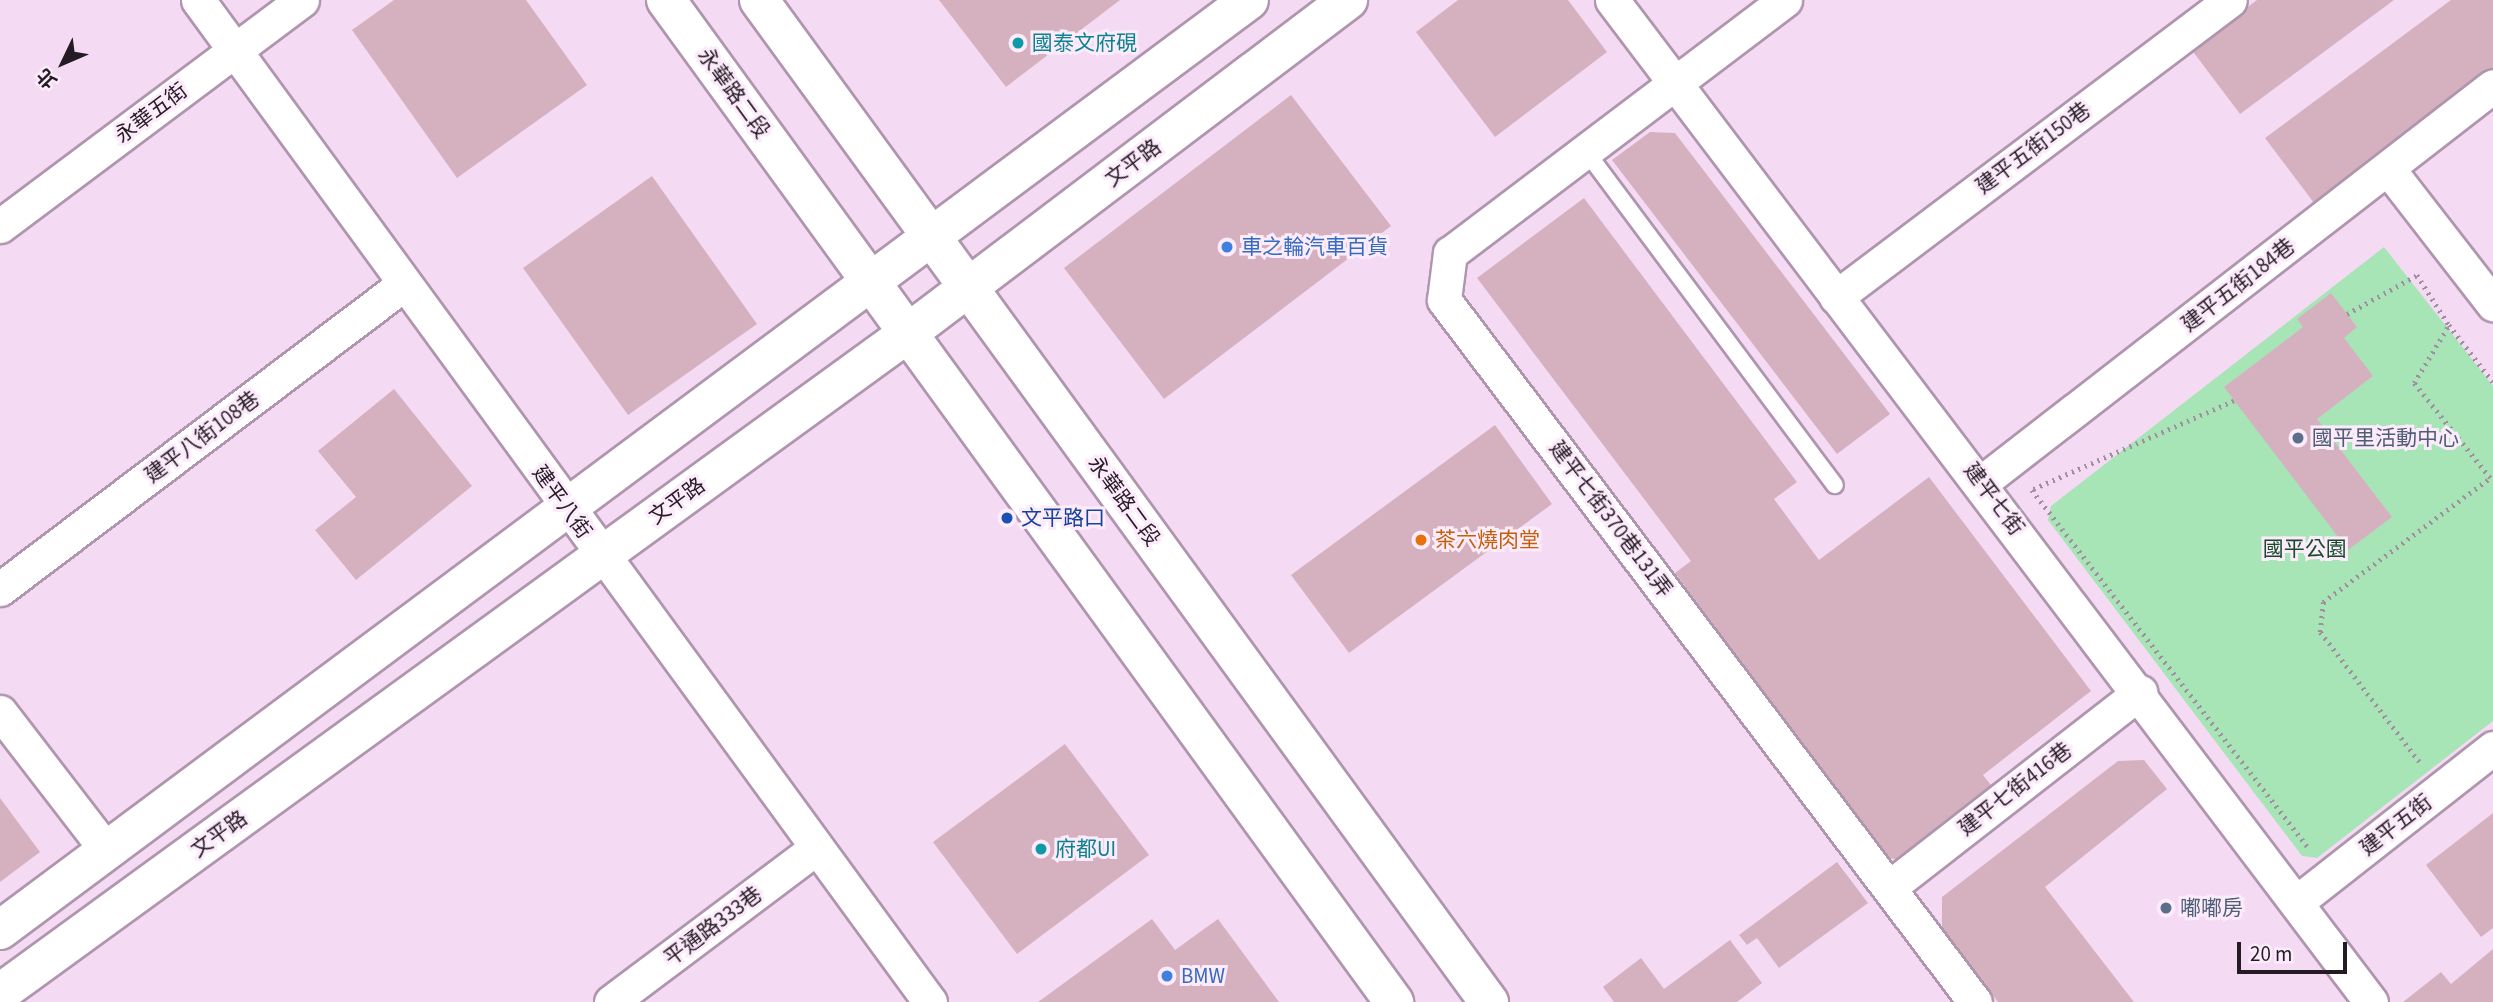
<!DOCTYPE html>
<meta charset="utf-8">
<style>
body{margin:0}
#map{position:relative;width:2493px;height:1002px;overflow:hidden;background:#f5daf4;font-family:"Source Sans 3","Noto Sans TC",sans-serif}
div>[style]{position:absolute}
[style*='--x']{left:calc(var(--x)*1px);top:calc(var(--y)*1px);width:calc(var(--w)*1px);rotate:calc(var(--a)*1deg)}
.green>*{inset:0;background:#a7e5b7}
.building>*{inset:0;background:#d5b1c0}
.path>*{height:4.5px;margin-top:-2.25px;transform-origin:0;background:repeating-linear-gradient(90deg,#a28ea1 0 2px,transparent 0 7px)}
.roads{filter:drop-shadow(2px 0 #af95ae) drop-shadow(-2px 0 #af95ae) drop-shadow(0 2px #af95ae) drop-shadow(0 -2px #af95ae)}
.service>*{height:16px;margin:-8px;padding:0 8px;transform-origin:8px;border-radius:8px;background:#fff}
.minor>*{height:33px;margin:-16.5px;padding:0 16.5px;transform-origin:16.5px;border-radius:16.5px;background:#fff}
.tertiary>*{height:38px;margin:-19px;padding:0 19px;transform-origin:19px;border-radius:19px;background:#fff}
.dots>*{width:19px;height:19px;translate:-50% -50%;box-sizing:border-box;border:4px solid #fcebfb;border-radius:50%}
span{translate:-50% -50%;white-space:nowrap;text-align:center;line-height:1.15;-webkit-text-stroke:6px #fcebfb;paint-order:stroke}
.culture-label{font-size:21px;color:#0d838f}
.left{translate:0 -50%;text-align:left}
.street-label{font-size:21px;color:#251b24}
.shop-label{font-size:21px;color:#366cbe}
.service-label{font-size:21px;color:#4e5e75}
.transit-label{font-size:21px;color:#164399}
.food-label{font-size:21px;color:#c56008}
.park-label{font-size:21px;color:#164c2a}
.north{position:absolute;left:28px;top:28px;width:70px;height:70px;-webkit-text-stroke:5px #fcebfb;paint-order:stroke;rotate:226deg;font-size:19px;font-weight:700;line-height:28px;text-align:center;color:#251b24}
.north::after{content:'';display:block;margin:auto;width:24px;height:32px;background:#251b24;clip-path:polygon(50% 0,100% 100%,50% 72%,0 100%)}
.scale{position:absolute;left:2237px;top:942px;width:110px;height:32px;box-sizing:border-box;border:4px solid #251b24;border-top:0;padding-left:9px;font-size:21px;line-height:24px;white-space:nowrap;color:#251b24;-webkit-text-stroke:5px #fcebfb;paint-order:stroke}
</style>
<div id="map">
<div class="green">
<i style="clip-path:polygon(2384px 247px,2493px 386px,2493px 721px,2317px 858px,2302px 856px,2048px 520px,2051px 506px)"></i>
</div>
<div class="building">
<i style="clip-path:polygon(394px 0,526px 0,587px 85px,457px 178px,352px 30px)"></i>
<i style="clip-path:polygon(939px 0,1120px 0,1006px 87px)"></i>
<i style="clip-path:polygon(1458px 0,1568px 0,1607px 52px,1495px 137px,1416px 32px)"></i>
<i style="clip-path:polygon(2257px 0,2394px 0,2240px 114px,2191px 49px)"></i>
<i style="clip-path:polygon(2451px 0,2493px 0,2493px 71px,2314px 203px,2265px 138px)"></i>
<i style="clip-path:polygon(1291px 95px,1391px 226px,1164px 399px,1064px 268px)"></i>
<i style="clip-path:polygon(1650px 132px,1675px 133px,1890px 414px,1837px 454px,1612px 160px)"></i>
<i style="clip-path:polygon(652px 176px,757px 324px,628px 415px,523px 268px)"></i>
<i style="clip-path:polygon(1584px 198px,1797px 482px,1774px 499px,1819px 560px,1929px 477px,2091px 691px,1983px 775px,1998px 794px,1914px 861px,1887px 858px,1675px 573px,1691px 561px,1477px 278px)"></i>
<i style="clip-path:polygon(2331px 293px,2357px 327px,2344px 338px,2373px 376px,2317px 419px,2392px 517px,2348px 550px,2224px 387px,2303px 327px,2297px 319px)"></i>
<i style="clip-path:polygon(394px 389px,472px 486px,356px 580px,315px 530px,356px 497px,318px 451px)"></i>
<i style="clip-path:polygon(1495px 425px,1552px 504px,1349px 653px,1291px 575px)"></i>
<i style="clip-path:polygon(1065px 744px,1149px 855px,1017px 954px,933px 842px)"></i>
<i style="clip-path:polygon(2144px 760px,2167px 789px,2045px 887px,2134px 1002px,1998px 1002px,1942px 928px,1942px 897px,2118px 761px)"></i>
<i style="clip-path:polygon(0 798px,40px 852px,0 882px)"></i>
<i style="clip-path:polygon(2493px 813px,2493px 928px,2481px 937px,2426px 865px)"></i>
<i style="clip-path:polygon(1837px 862px,1868px 903px,1779px 968px,1757px 938px,1747px 945px,1739px 935px)"></i>
<i style="clip-path:polygon(1152px 919px,1175px 950px,1218px 919px,1279px 1002px,1038px 1002px)"></i>
<i style="clip-path:polygon(1730px 940px,1762px 983px,1737px 1002px,1614px 1002px,1603px 987px,1641px 958px,1664px 989px)"></i>
<i style="clip-path:polygon(2493px 949px,2493px 1002px,2403px 1002px,2441px 972px,2451px 984px)"></i>
</div>
<div class="path">
<i style="--x:2347;--y:314;--w:80;--a:-29.1"></i>
<i style="--x:2417;--y:275;--w:59;--a:57.4"></i>
<i style="--x:2234;--y:401;--w:221;--a:156.2"></i>
<i style="--x:2032;--y:490;--w:451;--a:52.3"></i>
<i style="--x:2419;--y:762;--w:163;--a:-127.3"></i>
<i style="--x:2320;--y:632;--w:30;--a:-84"></i>
<i style="--x:2323;--y:602;--w:208;--a:-36.6"></i>
<i style="--x:2490;--y:478;--w:122;--a:-128.7"></i>
<i style="--x:2414;--y:383;--w:68;--a:-58.9"></i>
<i style="--x:2449;--y:325;--w:72;--a:52.3"></i>
</div>
<div class="roads">
<div class="service">
<i style="--x:1585;--y:150;--w:418;--a:53.3"></i>
</div>
<div class="minor">
<i style="--x:198;--y:0;--w:1241;--a:53.85"></i>
<i style="--x:1612;--y:0;--w:1257;--a:52.86"></i>
<i style="--x:1785;--y:0;--w:420;--a:142.9"></i>
<i style="--x:1450;--y:253;--w:47;--a:97.3"></i>
<i style="--x:1444;--y:300;--w:880;--a:52.9"></i>
<i style="--x:2389;--y:170;--w:170;--a:52.2"></i>
<i style="--x:0;--y:226;--w:377;--a:-36.8"></i>
<i style="--x:1836;--y:297;--w:493;--a:-37"></i>
<i style="--x:1982;--y:482;--w:646;--a:-37.77"></i>
<i style="--x:0;--y:589;--w:506;--a:-37.05"></i>
<i style="--x:0;--y:712;--w:175;--a:52.4"></i>
<i style="--x:1891;--y:886;--w:316;--a:-37.9"></i>
<i style="--x:2298;--y:901;--w:248;--a:-38.1"></i>
<i style="--x:611;--y:1002;--w:255;--a:-36.9"></i>
</div>
<div class="tertiary">
<i style="--x:666;--y:0;--w:1239;--a:54"></i>
<i style="--x:759;--y:0;--w:1240;--a:53.93"></i>
<i style="--x:0;--y:930;--w:1557;--a:-36.67"></i>
<i style="--x:0;--y:993;--w:1123;--a:-36.01"></i>
<i style="--x:908;--y:333;--w:552;--a:-37.12"></i>
</div>
</div>
<div class="dots">
<i style="left:1018px;top:43px;background:#0f9aa8"></i>
<i style="left:1227px;top:247px;background:#3f7fe0"></i>
<i style="left:2298px;top:438px;background:#5c6f8a"></i>
<i style="left:1007px;top:518px;background:#1a4fb4"></i>
<i style="left:1421px;top:540px;background:#e8710a"></i>
<i style="left:1041px;top:849px;background:#0f9aa8"></i>
<i style="left:2166px;top:908px;background:#5c6f8a"></i>
<i style="left:1167px;top:976px;background:#3f7fe0"></i>
</div>
<div class="culture-label">
<span class="left" style="left:1032px;top:43px">國泰文府硯</span>
<span class="left" style="left:1055px;top:849px">府都UI</span>
</div>
<div class="street-label">
<span style="left:734px;top:93px;rotate:54deg">永華路二段</span>
<span style="left:151px;top:113px;rotate:-37deg">永華五街</span>
<span style="left:2033px;top:148px;rotate:-37deg">建平五街150巷</span>
<span style="left:1133px;top:163px;rotate:-37deg">文平路</span>
<span style="left:2238px;top:285px;rotate:-38deg">建平五街184巷</span>
<span style="left:202px;top:437px;rotate:-37deg">建平八街108巷</span>
<span style="left:1994px;top:499px;rotate:53deg">建平七街</span>
<span style="left:677px;top:501px;rotate:-36deg">文平路</span>
<span style="left:1124px;top:501px;rotate:54deg">永華路二段</span>
<span style="left:562px;top:502px;rotate:54deg">建平八街</span>
<span style="left:1611px;top:519px;rotate:53deg">建平七街370巷131弄</span>
<span style="left:2015px;top:789px;rotate:-38deg">建平七街416巷</span>
<span style="left:2396px;top:825px;rotate:-38deg">建平五街</span>
<span style="left:219px;top:834px;rotate:-36deg">文平路</span>
<span style="left:713px;top:926px;rotate:-37deg">平通路333巷</span>
</div>
<div class="shop-label">
<span class="left" style="left:1241px;top:247px">車之輪汽車百貨</span>
<span class="left" style="left:1181px;top:976px">BMW</span>
</div>
<div class="service-label">
<span class="left" style="left:2312px;top:438px">國平里活動中心</span>
<span class="left" style="left:2180px;top:908px">嘟嘟房</span>
</div>
<div class="transit-label">
<span class="left" style="left:1021px;top:518px">文平路口</span>
</div>
<div class="food-label">
<span class="left" style="left:1435px;top:540px">茶六燒肉堂</span>
</div>
<div class="park-label">
<span style="left:2305px;top:549px">國平公園</span>
</div>
<div class="north">北</div>
<div class="scale">20 m</div>
</div>
